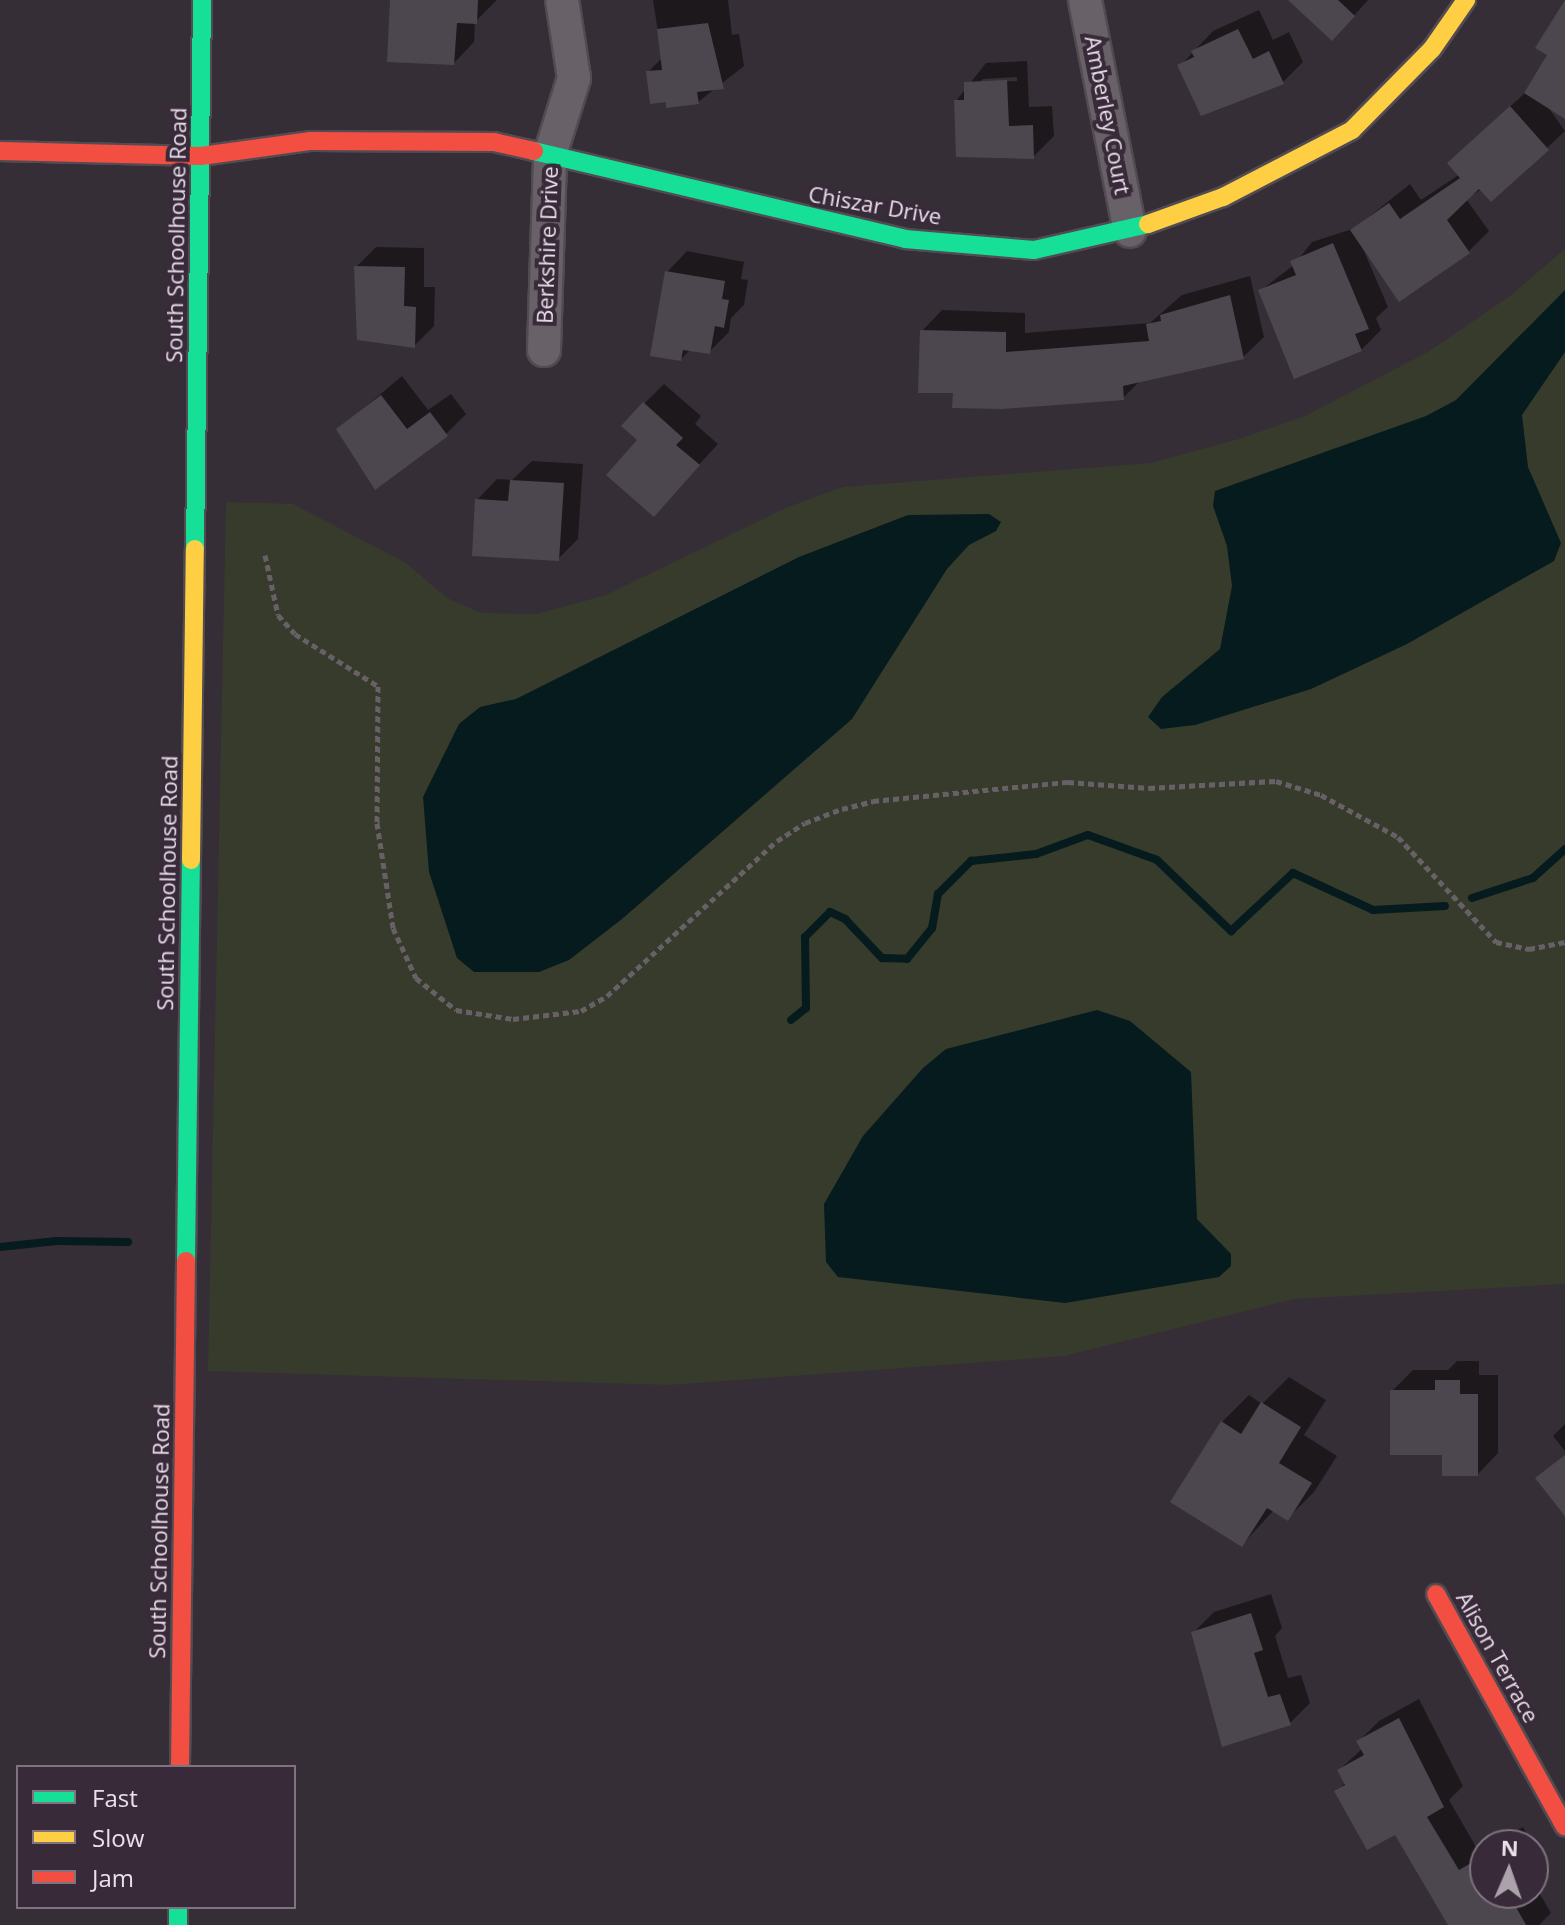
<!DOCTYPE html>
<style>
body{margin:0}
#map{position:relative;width:1565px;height:1925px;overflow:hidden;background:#352e36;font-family:"Open Sans",sans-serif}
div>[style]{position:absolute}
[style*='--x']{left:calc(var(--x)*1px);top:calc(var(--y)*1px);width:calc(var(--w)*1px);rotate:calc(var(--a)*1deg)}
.green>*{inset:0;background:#373b2c}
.water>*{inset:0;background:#051b1d}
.shadow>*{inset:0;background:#0007}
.stream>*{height:8px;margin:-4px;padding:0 4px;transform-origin:4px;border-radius:4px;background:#051b1d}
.building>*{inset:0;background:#4c474e}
.path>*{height:5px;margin-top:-2.5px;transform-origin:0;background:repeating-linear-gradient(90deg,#676167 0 6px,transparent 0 10px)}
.roads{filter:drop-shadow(2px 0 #524b52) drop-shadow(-2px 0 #524b52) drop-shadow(0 2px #524b52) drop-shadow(0 -2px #524b52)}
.street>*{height:32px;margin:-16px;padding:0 16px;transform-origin:16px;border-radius:16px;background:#686268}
.fast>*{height:18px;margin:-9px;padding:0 9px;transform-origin:9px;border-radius:9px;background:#16e098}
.slow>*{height:18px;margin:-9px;padding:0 9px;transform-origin:9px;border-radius:9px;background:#ffcf43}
.jam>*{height:18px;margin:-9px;padding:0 9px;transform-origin:9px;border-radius:9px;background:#f24e42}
span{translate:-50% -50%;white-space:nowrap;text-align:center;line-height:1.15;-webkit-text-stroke:8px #382a39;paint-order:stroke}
.street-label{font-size:22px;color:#eae0ea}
.legend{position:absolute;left:16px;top:1765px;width:280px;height:144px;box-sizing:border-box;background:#382a39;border:2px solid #7f7380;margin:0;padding:10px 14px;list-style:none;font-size:24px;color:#eae0ea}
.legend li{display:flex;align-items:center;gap:16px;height:40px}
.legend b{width:40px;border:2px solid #7f7380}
.north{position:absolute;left:1469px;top:1829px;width:80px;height:80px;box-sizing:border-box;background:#382a39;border:2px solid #7f7380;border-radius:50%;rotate:2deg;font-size:22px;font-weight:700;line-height:32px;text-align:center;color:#eae0ea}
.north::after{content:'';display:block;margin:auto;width:28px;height:36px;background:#aba2ab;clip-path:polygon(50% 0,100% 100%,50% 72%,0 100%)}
</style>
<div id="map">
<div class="green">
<i style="clip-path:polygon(1565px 249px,1565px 1284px,1294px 1299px,1064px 1356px,669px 1385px,208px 1371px,226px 502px,293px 504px,406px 563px,447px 598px,481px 613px,537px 614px,606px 595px,788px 507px,843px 487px,1151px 463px,1239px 439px,1305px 416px,1428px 352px,1510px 296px)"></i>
</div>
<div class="water">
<i style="clip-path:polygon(1565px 290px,1565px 352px,1522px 415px,1528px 467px,1561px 543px,1554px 561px,1407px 644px,1311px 689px,1195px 725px,1161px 729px,1148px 717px,1162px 697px,1220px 649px,1232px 586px,1227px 546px,1213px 506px,1215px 491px,1426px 416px,1456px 400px)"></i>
<i style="clip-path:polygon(989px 514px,1001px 522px,996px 531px,969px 545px,947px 569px,852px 719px,622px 919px,569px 960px,539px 972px,474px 972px,457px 958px,429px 872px,423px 797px,459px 724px,480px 707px,516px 699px,799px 557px,908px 515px)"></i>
<i style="clip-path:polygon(1097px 1010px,1130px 1021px,1191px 1072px,1197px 1219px,1231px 1254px,1231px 1266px,1219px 1277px,1065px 1303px,838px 1277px,826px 1262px,824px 1204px,863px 1136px,923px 1068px,946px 1049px)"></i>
</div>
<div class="shadow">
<i style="clip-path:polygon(393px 0,497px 0,475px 22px,474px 42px,454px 63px)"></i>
<i style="clip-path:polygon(653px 0,728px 0,732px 35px,739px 34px,744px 66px,698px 102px,648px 72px,662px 58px)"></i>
<i style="clip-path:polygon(1291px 0,1368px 0,1352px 18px)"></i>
<i style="clip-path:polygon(1565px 7px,1565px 116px,1548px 107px,1565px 131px,1547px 148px,1466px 199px,1489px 231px,1469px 251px,1400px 299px,1364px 251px,1388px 307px,1376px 318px,1381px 330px,1361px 350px,1260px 291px,1294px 265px,1312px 242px,1355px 228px,1410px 184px,1421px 200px,1460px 174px,1470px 143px,1527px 91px,1550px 54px)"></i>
<i style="clip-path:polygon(1259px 10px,1273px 40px,1289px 32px,1303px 62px,1283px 82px,1180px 66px,1213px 31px)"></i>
<i style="clip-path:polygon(evenodd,1027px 61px,1029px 107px,1052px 106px,1054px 136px,1033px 157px,956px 101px,986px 63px,1027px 61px,1017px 77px,1017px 81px,978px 83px,983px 79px,1017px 77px)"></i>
<i style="clip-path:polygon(376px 247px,424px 248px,424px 287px,435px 287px,434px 326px,414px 346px,356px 267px)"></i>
<i style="clip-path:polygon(687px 251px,744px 262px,741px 279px,748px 280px,744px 305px,731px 318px,729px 332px,709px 352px,691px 349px,681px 359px,667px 272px)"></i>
<i style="clip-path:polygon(1250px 276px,1264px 337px,1243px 357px,1141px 380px,1123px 398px,955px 391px,922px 331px,942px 310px,1025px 313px,1025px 333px,1150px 323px,1182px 295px)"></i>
<i style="clip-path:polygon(402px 376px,428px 410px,451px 394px,466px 414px,446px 434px,339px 429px)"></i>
<i style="clip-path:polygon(664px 384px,701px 416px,695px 424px,718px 444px,654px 514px,640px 440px,644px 404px)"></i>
<i style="clip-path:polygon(532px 461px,583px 464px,578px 539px,558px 559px,477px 500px,497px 479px,512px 480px)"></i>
<i style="clip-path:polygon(1457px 1361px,1479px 1361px,1479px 1375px,1498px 1375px,1498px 1453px,1478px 1474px,1444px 1453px,1392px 1391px,1413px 1370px,1448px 1370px)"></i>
<i style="clip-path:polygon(1289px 1377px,1326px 1400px,1304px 1435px,1337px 1456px,1314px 1492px,1288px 1518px,1274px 1510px,1242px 1545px,1222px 1422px,1249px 1395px,1262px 1404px)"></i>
<i style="clip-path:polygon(1565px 1424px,1565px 1451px,1553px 1436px)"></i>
<i style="clip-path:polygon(1271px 1594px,1282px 1628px,1275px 1636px,1288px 1678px,1301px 1675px,1310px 1703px,1290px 1723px,1193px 1633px,1214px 1612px)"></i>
<i style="clip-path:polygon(1419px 1699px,1463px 1786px,1449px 1800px,1479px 1852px,1485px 1848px,1485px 1893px,1533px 1893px,1533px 1882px,1551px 1913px,1539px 1925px,1450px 1925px,1396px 1832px,1337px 1791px,1346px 1782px,1339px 1770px,1363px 1748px,1359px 1741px,1379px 1721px)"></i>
<i style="clip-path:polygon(1523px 1827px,1540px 1856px,1533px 1863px,1533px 1845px,1491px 1845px)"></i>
</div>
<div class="stream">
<i style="--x:1472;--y:898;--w:64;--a:-18.2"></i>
<i style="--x:1533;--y:878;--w:43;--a:-42.2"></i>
<i style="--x:791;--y:1020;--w:19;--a:-39"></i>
<i style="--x:806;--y:1008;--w:71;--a:-90.8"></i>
<i style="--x:805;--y:937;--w:35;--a:-45"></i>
<i style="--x:830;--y:912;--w:17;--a:25"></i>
<i style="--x:845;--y:919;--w:54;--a:46.5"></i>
<i style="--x:882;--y:958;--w:25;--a:2"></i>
<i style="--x:907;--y:959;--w:40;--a:-51"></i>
<i style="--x:932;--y:928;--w:35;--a:-80"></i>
<i style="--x:938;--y:894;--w:47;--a:-45"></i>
<i style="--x:971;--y:861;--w:65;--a:-6.1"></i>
<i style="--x:1036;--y:854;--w:55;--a:-20.1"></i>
<i style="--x:1088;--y:835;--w:73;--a:19.9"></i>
<i style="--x:1157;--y:860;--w:103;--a:43.8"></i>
<i style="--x:1231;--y:931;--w:85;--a:-43.1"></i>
<i style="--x:1293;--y:873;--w:88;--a:24.8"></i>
<i style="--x:1373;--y:910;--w:72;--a:-3.2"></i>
<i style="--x:0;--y:1247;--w:57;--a:-6"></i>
<i style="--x:57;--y:1241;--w:71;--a:0.8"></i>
</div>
<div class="building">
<i style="clip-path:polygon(390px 0,478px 0,477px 24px,457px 23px,454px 65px,387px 62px)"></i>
<i style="clip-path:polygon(1288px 0,1338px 0,1355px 16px,1332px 41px)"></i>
<i style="clip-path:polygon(1565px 0,1565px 119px,1524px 93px,1547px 55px,1535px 48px)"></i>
<i style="clip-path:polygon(708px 23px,724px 89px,697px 92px,699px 104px,666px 108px,666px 102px,650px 104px,646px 71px,662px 70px,657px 29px)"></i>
<i style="clip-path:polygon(1238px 29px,1253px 59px,1269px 51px,1284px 84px,1201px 116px,1177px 65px,1194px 57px,1191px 51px)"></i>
<i style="clip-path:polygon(1007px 80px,1009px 126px,1033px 125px,1034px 159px,956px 157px,954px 100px,964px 100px,964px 82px)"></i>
<i style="clip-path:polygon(1510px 106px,1549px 150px,1491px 202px,1479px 189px,1447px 220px,1470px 253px,1399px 302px,1350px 230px,1389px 203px,1400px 219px,1460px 178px,1447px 163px)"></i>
<i style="clip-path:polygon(1333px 243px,1369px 329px,1355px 334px,1362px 351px,1294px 379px,1258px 290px,1296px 275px,1290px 261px)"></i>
<i style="clip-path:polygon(354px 266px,405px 267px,404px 306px,416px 307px,415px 348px,357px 340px)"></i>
<i style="clip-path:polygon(665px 271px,725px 281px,722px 299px,729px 300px,724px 328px,715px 326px,710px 354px,683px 350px,681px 361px,650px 356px)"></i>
<i style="clip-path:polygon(1230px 295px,1244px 359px,1123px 386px,1124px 400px,1002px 409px,952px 408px,953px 393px,918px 393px,920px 330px,1006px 332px,1006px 352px,1149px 341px,1146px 324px,1161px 321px,1160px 315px)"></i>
<i style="clip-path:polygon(381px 395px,407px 429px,430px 412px,448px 436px,375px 490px,336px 429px)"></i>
<i style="clip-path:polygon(643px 402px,683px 438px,676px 445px,700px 465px,654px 517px,606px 475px,637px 440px,621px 426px)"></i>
<i style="clip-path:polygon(510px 480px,564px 483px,559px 561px,472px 556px,475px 499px,508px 501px)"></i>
<i style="clip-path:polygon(1435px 1380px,1460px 1380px,1460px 1394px,1478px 1394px,1478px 1476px,1442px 1476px,1442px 1455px,1390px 1455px,1390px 1390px,1435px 1390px)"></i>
<i style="clip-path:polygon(1261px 1402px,1301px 1427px,1279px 1463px,1312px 1483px,1288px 1521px,1267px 1508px,1242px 1547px,1170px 1502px,1221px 1421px,1241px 1434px)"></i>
<i style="clip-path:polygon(1565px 1455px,1565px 1516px,1535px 1478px)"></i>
<i style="clip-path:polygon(1251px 1613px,1263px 1650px,1254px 1653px,1268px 1697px,1280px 1694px,1291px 1725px,1222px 1747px,1191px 1632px)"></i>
<i style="clip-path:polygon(1399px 1718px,1444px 1807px,1427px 1817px,1459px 1870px,1485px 1855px,1485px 1893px,1508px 1893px,1526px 1925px,1448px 1925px,1395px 1835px,1367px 1850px,1334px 1791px,1345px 1785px,1337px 1770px,1364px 1755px,1356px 1741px)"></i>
</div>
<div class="path">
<i style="--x:265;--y:555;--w:61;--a:77.8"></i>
<i style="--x:278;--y:615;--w:25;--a:48"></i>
<i style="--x:295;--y:634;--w:98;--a:32.1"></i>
<i style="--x:378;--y:686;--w:137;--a:90.4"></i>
<i style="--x:377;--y:823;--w:106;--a:81.3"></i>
<i style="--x:393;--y:928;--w:55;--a:65.3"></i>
<i style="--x:416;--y:978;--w:51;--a:38.7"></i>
<i style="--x:456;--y:1010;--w:58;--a:9"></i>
<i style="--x:513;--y:1019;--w:68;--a:-6.7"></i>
<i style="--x:581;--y:1011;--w:30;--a:-30"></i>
<i style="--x:607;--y:996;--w:230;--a:-42.4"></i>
<i style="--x:777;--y:841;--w:33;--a:-33"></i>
<i style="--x:805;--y:823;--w:40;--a:-21"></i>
<i style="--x:842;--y:809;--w:32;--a:-14"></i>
<i style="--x:873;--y:801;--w:196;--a:-5.6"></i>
<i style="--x:1068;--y:782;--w:81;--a:4.2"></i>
<i style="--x:1149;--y:788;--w:127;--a:-3.2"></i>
<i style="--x:1276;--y:781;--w:47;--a:17.3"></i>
<i style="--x:1321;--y:795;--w:88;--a:28.6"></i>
<i style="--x:1398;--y:837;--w:144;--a:47"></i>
<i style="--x:1496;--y:942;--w:34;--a:12"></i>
<i style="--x:1529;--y:949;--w:37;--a:-11"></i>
</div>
<div class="roads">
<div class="street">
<i style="--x:1085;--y:0;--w:235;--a:79"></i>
<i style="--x:544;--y:350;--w:195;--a:-88.2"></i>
<i style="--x:550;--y:155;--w:81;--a:-72.7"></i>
<i style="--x:574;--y:78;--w:79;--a:-98.7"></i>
</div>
<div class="fast">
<i style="--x:534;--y:151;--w:381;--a:13.3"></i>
<i style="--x:905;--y:239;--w:129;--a:4.9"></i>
<i style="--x:1034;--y:250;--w:117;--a:-12.8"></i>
<i style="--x:195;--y:549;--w:549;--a:-89.27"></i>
<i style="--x:186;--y:1261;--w:401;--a:-89.3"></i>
<i style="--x:178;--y:1907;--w:18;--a:90"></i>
</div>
<div class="slow">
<i style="--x:1148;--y:224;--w:80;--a:-19.8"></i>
<i style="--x:1223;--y:197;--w:145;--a:-27.4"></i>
<i style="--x:1352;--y:130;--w:114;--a:-45.4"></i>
<i style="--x:1432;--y:49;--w:60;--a:-55.2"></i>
<i style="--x:191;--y:860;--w:311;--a:-89.3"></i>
</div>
<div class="jam">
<i style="--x:0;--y:151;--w:201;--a:1.4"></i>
<i style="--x:201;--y:156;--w:111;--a:-7.8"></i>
<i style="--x:311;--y:141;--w:183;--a:0.3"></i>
<i style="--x:494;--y:142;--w:41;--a:12.7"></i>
<i style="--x:1436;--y:1594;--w:266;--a:61"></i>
<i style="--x:180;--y:1767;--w:506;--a:-89.32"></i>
</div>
</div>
<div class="street-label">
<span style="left:1108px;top:115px;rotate:79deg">Amberley Court</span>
<span style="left:875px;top:205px;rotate:10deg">Chiszar Drive</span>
<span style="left:176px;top:235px;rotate:-89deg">South Schoolhouse Road</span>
<span style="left:547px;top:245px;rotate:-88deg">Berkshire Drive</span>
<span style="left:167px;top:883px;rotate:-89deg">South Schoolhouse Road</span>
<span style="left:159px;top:1531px;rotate:-89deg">South Schoolhouse Road</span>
<span style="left:1498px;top:1657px;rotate:61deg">Alison Terrace</span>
</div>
<ul class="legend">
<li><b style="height:10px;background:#16e098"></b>Fast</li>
<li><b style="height:10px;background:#ffcf43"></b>Slow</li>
<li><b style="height:10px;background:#f24e42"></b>Jam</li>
</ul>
<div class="north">N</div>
</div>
